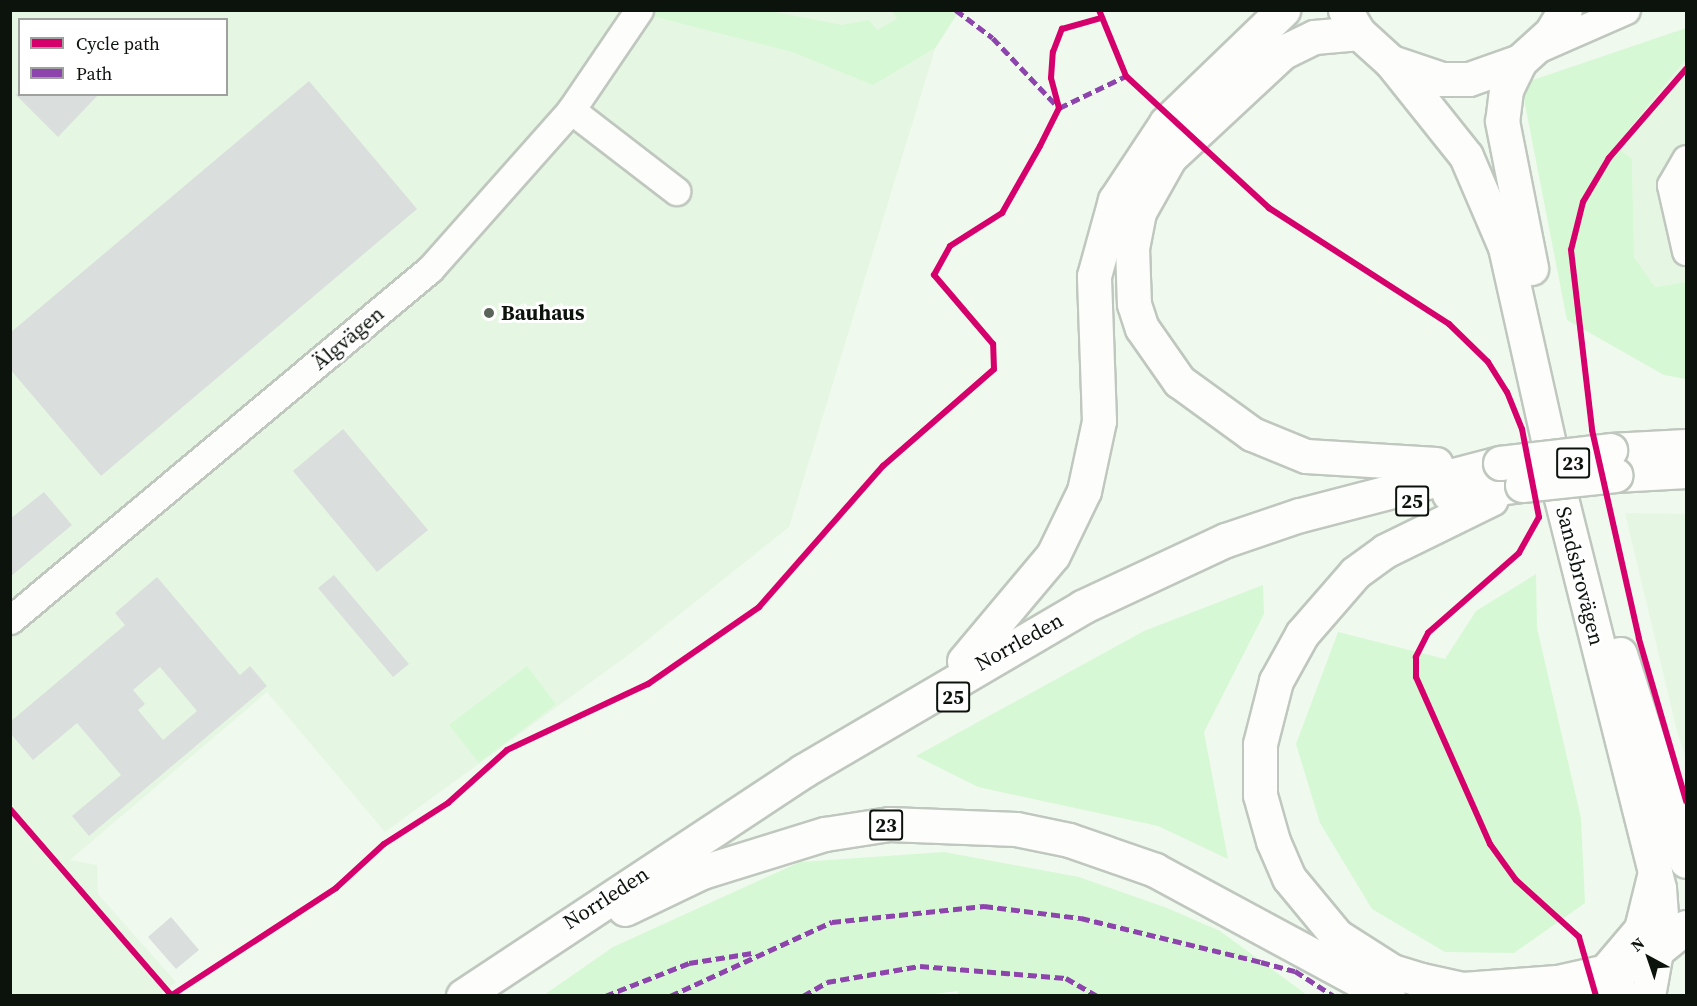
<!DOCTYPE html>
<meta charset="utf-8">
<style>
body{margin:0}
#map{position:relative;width:1697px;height:1006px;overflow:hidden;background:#eff9ee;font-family:"Source Serif 4",serif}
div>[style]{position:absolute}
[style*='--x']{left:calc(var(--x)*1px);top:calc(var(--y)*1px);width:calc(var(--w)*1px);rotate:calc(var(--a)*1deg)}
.built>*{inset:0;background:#e5f7e3}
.green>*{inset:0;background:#d7f8d5}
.building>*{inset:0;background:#dadedd}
.roads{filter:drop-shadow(2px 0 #bfc7be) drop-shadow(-2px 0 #bfc7be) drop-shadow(0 2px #bfc7be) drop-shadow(0 -2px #bfc7be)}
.minor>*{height:27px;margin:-13.5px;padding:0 13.5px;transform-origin:13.5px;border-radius:13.5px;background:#fdfefc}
.major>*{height:33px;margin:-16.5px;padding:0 16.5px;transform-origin:16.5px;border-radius:16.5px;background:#fdfefc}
.highway>*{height:33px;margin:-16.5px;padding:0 16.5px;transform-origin:16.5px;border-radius:16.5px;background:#fdfefc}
.bridges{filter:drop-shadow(2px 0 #bfc7be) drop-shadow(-2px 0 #bfc7be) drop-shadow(0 2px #bfc7be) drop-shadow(0 -2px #bfc7be)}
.highway-bridge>*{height:33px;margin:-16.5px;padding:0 16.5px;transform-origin:16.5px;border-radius:16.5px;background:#fdfefc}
.quiet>*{height:4.5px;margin-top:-2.25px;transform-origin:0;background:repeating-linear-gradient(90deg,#8e44ad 0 9px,transparent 0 13.5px)}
.cycleway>*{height:6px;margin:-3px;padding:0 3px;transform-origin:3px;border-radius:3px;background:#d6006c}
.dots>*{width:16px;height:16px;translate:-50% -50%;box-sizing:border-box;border:3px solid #fff;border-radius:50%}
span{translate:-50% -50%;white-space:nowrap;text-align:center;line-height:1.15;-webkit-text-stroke:6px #fff;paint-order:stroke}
.shield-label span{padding:2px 4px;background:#fff;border:2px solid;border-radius:4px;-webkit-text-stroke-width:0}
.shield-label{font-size:20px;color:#0c130c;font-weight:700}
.poi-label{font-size:21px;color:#0c130c;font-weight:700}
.left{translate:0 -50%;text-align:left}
.street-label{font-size:21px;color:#0c130c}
.frame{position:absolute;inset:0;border:12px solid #0c130c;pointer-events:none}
.legend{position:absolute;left:18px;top:18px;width:210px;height:78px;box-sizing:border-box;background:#fff;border:2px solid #9ea19e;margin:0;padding:8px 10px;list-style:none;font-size:18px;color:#0c130c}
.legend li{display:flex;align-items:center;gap:12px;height:30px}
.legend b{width:30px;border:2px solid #9ea19e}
.north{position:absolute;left:1619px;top:928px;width:60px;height:60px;-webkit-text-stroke:4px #fff;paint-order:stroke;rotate:320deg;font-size:16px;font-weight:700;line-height:24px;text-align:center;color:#0c130c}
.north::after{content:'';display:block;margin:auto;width:21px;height:27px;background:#0c130c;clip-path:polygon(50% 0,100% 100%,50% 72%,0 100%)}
</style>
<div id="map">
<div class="built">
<i style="clip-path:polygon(evenodd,10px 11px,959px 11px,935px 49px,789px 527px,631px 653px,385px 832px,267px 692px,70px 860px,97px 865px,98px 894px,176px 982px,159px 995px,11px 995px,10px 11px,20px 20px,226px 20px,226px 94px,20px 94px,20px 20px)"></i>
<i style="clip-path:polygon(1686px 59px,1686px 282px,1655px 287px,1634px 257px,1632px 159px,1615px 146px)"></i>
<i style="clip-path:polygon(1625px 513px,1686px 514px,1686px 759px,1677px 731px)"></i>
</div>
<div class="green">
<i style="clip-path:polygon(656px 10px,770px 11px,842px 25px,869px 20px,877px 30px,897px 19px,892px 11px,959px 11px,935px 48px,873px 85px,792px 52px,652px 16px)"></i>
<i style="clip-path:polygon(1686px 28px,1686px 59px,1615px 146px,1632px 159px,1634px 257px,1655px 287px,1686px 282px,1686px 379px,1664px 375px,1567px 320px,1521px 84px)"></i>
<i style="clip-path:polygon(1536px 574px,1537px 628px,1581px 818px,1585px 903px,1514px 953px,1445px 952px,1372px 909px,1320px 823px,1296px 744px,1338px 632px,1445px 659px,1476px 611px)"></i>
<i style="clip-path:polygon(1263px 585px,1264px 614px,1204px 732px,1228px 859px,1158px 826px,978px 787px,916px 756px,1144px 631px)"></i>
<i style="clip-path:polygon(527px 666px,556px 704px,479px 763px,449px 725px)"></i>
<i style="clip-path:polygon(944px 852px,1079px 877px,1167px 908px,1220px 931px,1307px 995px,958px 996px,958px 991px,918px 996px,544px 995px,613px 947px,800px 862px)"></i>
</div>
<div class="building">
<i style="clip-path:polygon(309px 81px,417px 209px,101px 476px,10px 369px,10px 333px)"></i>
<i style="clip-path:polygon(15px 94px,99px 94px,58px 137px)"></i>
<i style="clip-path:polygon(343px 429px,428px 530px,377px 572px,293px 471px)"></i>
<i style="clip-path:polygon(44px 492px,72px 525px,10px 577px,10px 519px)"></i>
<i style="clip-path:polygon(334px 575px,409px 664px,393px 677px,318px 588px)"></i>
<i style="clip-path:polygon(evenodd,157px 577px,240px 675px,250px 666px,267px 686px,89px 836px,72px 816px,121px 775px,77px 723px,33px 760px,10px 733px,10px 722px,125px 625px,115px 613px,157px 577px,160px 667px,197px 711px,163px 740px,138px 710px,145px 704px,133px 690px,160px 667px)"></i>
<i style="clip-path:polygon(171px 917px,199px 950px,176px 969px,148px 937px)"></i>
</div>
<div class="roads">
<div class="minor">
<i style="--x:1537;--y:49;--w:97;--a:-23.7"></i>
<i style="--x:571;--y:110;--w:133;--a:37.6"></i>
<i style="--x:1686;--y:159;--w:30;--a:120"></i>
<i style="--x:1671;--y:185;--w:68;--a:77.2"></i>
<i style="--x:10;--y:620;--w:547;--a:-39.89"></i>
<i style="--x:430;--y:269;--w:213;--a:-48.4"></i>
<i style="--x:571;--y:110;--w:121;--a:-55.8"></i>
</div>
<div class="major">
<i style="--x:1345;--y:10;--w:27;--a:59"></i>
<i style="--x:1359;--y:33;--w:43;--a:42.2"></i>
<i style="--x:1391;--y:62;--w:54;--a:18.4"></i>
<i style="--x:1442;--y:79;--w:27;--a:0"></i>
<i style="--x:1469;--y:79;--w:54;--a:-19.4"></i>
<i style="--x:1520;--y:61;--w:42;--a:-42.1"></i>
<i style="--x:1551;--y:33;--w:27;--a:-59"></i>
<i style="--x:1520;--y:61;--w:32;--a:116"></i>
<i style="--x:1506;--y:90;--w:31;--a:97"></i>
<i style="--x:1502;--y:121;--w:150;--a:78.8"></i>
<i style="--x:1391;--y:62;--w:120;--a:51.4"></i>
<i style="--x:1466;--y:156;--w:99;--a:66.8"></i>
<i style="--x:1505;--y:247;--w:253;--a:77.4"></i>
<i style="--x:1560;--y:494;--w:406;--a:75.9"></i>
<i style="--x:1659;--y:888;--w:55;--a:85.8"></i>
<i style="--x:1620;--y:654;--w:217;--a:72.3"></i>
<i style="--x:1648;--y:996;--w:46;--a:-79.9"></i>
<i style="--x:1656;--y:951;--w:38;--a:-39"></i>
</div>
<div class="highway">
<i style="--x:1359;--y:33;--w:45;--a:174.9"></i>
<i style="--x:1314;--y:37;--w:34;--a:154"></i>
<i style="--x:1283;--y:52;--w:154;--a:137.1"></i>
<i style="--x:1170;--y:157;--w:63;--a:119.4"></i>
<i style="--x:1139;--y:212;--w:37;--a:101"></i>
<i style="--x:1132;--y:248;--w:56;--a:88"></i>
<i style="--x:1134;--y:304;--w:25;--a:72"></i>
<i style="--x:1142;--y:328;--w:65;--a:55.1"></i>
<i style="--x:1179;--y:381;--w:90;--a:36"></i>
<i style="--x:1252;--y:434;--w:58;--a:22.2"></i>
<i style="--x:1306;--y:456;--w:130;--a:3.5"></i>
<i style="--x:1610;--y:450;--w:76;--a:-3"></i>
<i style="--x:1615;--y:475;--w:71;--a:-3.2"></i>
<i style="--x:1449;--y:494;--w:74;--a:-7"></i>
<i style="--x:1491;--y:499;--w:118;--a:153.9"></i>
<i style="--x:1385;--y:551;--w:37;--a:144"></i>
<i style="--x:1355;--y:573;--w:81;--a:131"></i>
<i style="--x:1302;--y:634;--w:54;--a:119"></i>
<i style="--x:1276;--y:681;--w:65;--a:104.3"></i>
<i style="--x:1260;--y:744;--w:51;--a:90"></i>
<i style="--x:1260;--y:795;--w:48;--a:74.2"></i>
<i style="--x:1273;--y:841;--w:40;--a:66.6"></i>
<i style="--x:1289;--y:878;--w:75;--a:50.4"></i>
<i style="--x:1337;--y:936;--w:65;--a:32.5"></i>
<i style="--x:1392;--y:971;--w:30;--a:17"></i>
<i style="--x:1421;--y:980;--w:43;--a:12.1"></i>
<i style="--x:1463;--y:989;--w:94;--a:-4.3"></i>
<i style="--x:1557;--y:982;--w:70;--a:-12.4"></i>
<i style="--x:1625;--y:967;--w:35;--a:-27"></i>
<i style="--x:964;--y:661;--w:138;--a:-50"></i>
<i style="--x:1053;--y:555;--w:71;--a:-64.2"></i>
<i style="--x:1084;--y:491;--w:72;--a:-77.9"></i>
<i style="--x:1099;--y:421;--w:145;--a:-92"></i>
<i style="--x:1094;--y:276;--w:79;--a:-74.6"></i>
<i style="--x:1115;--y:200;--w:92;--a:-56.5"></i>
<i style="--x:1166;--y:123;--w:163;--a:-44"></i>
<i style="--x:625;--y:909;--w:85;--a:-25.7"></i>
<i style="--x:702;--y:872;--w:129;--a:-17.2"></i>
<i style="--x:825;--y:834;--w:65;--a:-8.9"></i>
<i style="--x:889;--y:824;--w:127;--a:2.3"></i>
<i style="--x:1016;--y:829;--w:54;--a:11.7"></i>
<i style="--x:1069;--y:840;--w:91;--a:19.2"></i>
<i style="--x:1155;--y:870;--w:265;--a:28.4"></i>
<i style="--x:1609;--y:967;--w:50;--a:-49.9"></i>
<i style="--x:1641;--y:929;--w:59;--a:-76.2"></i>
<i style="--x:463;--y:996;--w:408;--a:-33.5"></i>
<i style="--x:803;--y:771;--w:324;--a:-30.4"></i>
<i style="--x:1082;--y:607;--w:159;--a:-25"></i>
<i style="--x:1226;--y:540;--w:78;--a:-18.7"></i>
<i style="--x:1300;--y:515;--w:207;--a:-14.6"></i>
<i style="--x:1586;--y:996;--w:39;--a:0"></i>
</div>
</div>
<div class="bridges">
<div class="highway-bridge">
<i style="--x:1500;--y:463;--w:111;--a:-6.7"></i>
<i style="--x:1522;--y:485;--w:94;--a:-6.1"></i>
</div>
</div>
<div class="quiet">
<i style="--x:956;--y:10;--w:46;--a:37.1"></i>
<i style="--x:993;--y:38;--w:96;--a:46.7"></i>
<i style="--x:1059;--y:108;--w:74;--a:-25.5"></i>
<i style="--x:605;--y:996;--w:90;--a:-21.4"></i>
<i style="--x:689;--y:963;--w:64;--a:-9"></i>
<i style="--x:670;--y:996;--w:178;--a:-24.6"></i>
<i style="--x:832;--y:922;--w:153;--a:-6"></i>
<i style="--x:984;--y:906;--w:98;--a:7.1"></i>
<i style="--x:1081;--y:918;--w:185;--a:13.7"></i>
<i style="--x:1261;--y:962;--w:35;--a:15"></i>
<i style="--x:1295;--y:971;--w:46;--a:32.7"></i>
<i style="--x:803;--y:996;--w:28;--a:-30"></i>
<i style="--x:827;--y:982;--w:94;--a:-9.8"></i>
<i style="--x:920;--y:966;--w:146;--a:4.7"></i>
<i style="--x:1066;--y:978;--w:36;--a:30"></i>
</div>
<div class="cycleway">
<i style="--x:1099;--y:10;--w:71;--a:67.8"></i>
<i style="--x:1126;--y:76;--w:195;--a:42.7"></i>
<i style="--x:1269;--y:208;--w:214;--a:32.8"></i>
<i style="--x:1449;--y:324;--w:54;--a:44.3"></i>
<i style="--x:1488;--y:362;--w:36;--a:58"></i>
<i style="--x:1507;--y:392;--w:40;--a:68"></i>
<i style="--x:1522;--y:429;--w:90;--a:79.1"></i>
<i style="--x:1539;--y:517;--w:41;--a:119.1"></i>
<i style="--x:1519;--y:553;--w:121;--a:138.7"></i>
<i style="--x:1428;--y:633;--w:27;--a:117"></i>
<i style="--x:1416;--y:657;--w:20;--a:90"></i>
<i style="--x:1416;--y:677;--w:183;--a:66.1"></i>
<i style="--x:1490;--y:844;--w:44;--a:54.2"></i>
<i style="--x:1516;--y:880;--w:85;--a:42.1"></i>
<i style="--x:1579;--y:937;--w:61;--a:73.9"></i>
<i style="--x:1686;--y:69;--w:118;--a:130.9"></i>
<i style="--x:1609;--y:158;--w:51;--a:120.6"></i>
<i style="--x:1583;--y:202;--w:49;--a:104"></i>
<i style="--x:1571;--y:250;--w:181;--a:83.3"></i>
<i style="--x:1592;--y:430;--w:214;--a:77.3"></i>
<i style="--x:1639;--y:639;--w:169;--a:73.8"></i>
<i style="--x:10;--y:809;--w:247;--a:49.1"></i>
<i style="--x:172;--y:995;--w:196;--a:-33.1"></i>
<i style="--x:336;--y:888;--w:65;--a:-42.5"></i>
<i style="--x:384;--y:844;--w:76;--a:-32.6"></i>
<i style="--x:448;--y:803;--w:79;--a:-41.9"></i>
<i style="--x:507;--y:750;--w:156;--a:-25.1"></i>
<i style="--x:648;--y:684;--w:135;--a:-34.7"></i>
<i style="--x:759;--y:607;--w:188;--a:-48.7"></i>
<i style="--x:883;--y:466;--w:147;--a:-41.1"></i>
<i style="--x:994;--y:369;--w:25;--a:-92"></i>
<i style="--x:993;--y:344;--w:91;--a:-130.5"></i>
<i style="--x:934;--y:275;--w:33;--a:-61"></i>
<i style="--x:950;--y:246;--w:62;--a:-32.4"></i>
<i style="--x:1002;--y:213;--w:77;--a:-60.4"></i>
<i style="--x:1040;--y:146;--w:42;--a:-63.4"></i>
<i style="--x:1059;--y:108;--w:31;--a:-105"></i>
<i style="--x:1051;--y:78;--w:26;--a:-86"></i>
<i style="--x:1053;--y:52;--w:25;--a:-69"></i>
<i style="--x:1062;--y:29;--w:41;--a:-15.8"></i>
</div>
<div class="dots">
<i style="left:489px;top:313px;background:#5b645b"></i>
</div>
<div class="shield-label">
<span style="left:1573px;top:463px">23</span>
<span style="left:1412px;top:501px">25</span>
<span style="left:953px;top:697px">25</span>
<span style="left:886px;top:825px">23</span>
</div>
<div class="poi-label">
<span class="left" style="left:501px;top:313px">Bauhaus</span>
</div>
<div class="street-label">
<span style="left:348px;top:338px;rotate:-40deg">Älgvägen</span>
<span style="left:1580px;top:576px;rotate:76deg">Sandsbrovägen</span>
<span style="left:1019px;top:642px;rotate:-29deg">Norrleden</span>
<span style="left:606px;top:898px;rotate:-33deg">Norrleden</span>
</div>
<div class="frame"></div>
<ul class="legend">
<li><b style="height:8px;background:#d6006c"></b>Cycle path</li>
<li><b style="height:8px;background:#8e44ad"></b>Path</li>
</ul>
<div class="north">N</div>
</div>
